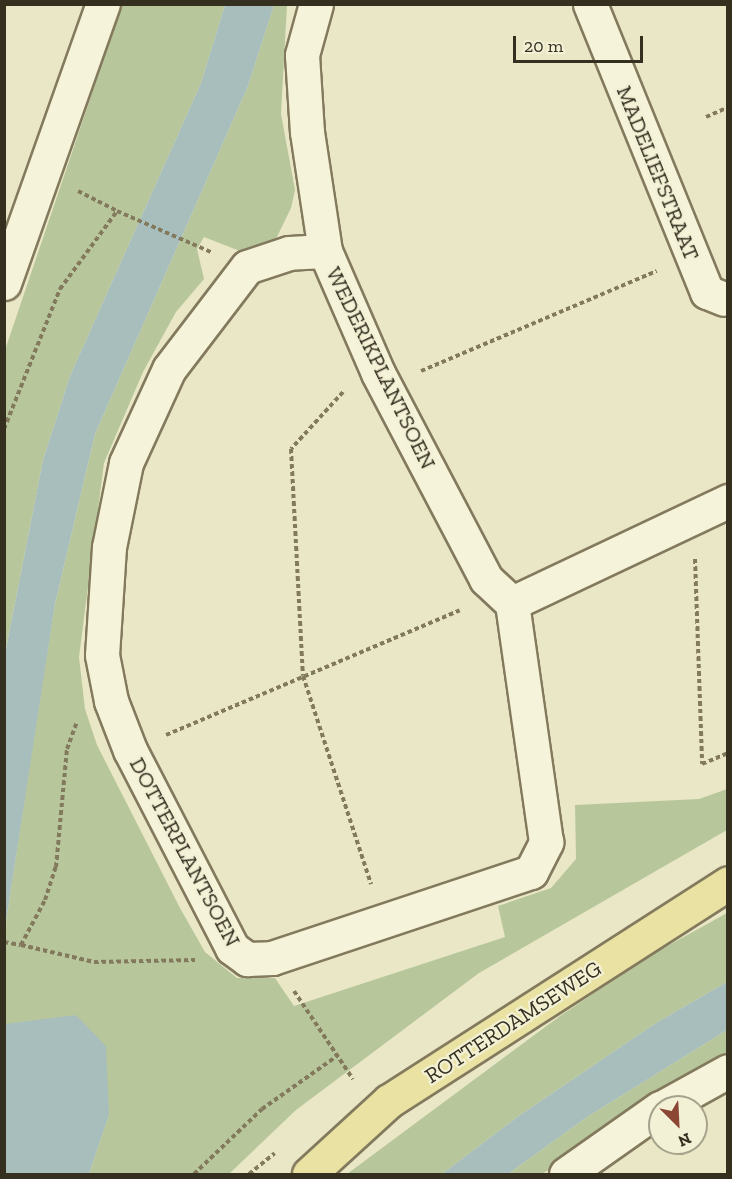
<!DOCTYPE html>
<style>
body{margin:0}
#map{position:relative;width:732px;height:1179px;overflow:hidden;background:#eae7c6;font-family:"Zilla Slab",serif}
div>[style]{position:absolute}
[style*='--x']{left:calc(var(--x)*1px);top:calc(var(--y)*1px);width:calc(var(--w)*1px);rotate:calc(var(--a)*1deg)}
.green>*{inset:0;background:#b8c79b}
.water>*{inset:0;background:#a7bebc}
.path>*{height:4px;margin-top:-2px;transform-origin:0;background:repeating-linear-gradient(90deg,#837a5e 0 4.5px,transparent 0 7.5px)}
.roads{filter:drop-shadow(2px 0 #837a5e) drop-shadow(-2px 0 #837a5e) drop-shadow(0 2px #837a5e) drop-shadow(0 -2px #837a5e)}
.minor>*{height:33px;margin:-16.5px;padding:0 16.5px;transform-origin:16.5px;border-radius:16.5px;background:#f5f3d9}
.major>*{height:33px;margin:-16.5px;padding:0 16.5px;transform-origin:16.5px;border-radius:16.5px;background:#e9e2a2}
span{translate:-50% -50%;white-space:nowrap;text-align:center;line-height:1.15;-webkit-text-stroke:4.5px #f2f0d5;paint-order:stroke}
.street-label{font-size:22px;color:#352f20}
.frame{position:absolute;inset:0;border:6px solid #352f20;pointer-events:none}
.north{position:absolute;left:648px;top:1095px;width:60px;height:60px;box-sizing:border-box;background:#f2f0d5;border:2px solid #a6a38d;border-radius:50%;rotate:156deg;font-size:16px;font-weight:700;line-height:24px;text-align:center;color:#352f20}
.north::after{content:'';display:block;margin:auto;width:21px;height:27px;background:#8c4634;clip-path:polygon(50% 0,100% 100%,50% 72%,0 100%)}
.scale{position:absolute;left:513px;top:36px;width:130px;height:27px;box-sizing:border-box;border:3px solid #352f20;border-top:0;padding-left:8px;font-size:18px;line-height:21px;white-space:nowrap;color:#352f20;-webkit-text-stroke:4px #f2f0d5;paint-order:stroke}
</style>
<div id="map">
<div class="green">
<i style="clip-path:polygon(122px 5px,225px 5px,201px 83px,70px 376px,43px 460px,5px 654px,5px 350px)"></i>
<i style="clip-path:polygon(274px 5px,287px 5px,281px 114px,295px 190px,291px 208px,274px 243px,250px 255px,204px 237px,197px 249px,204px 279px,176px 312px,143px 372px,104px 463px,79px 657px,85px 709px,97px 745px,180px 908px,205px 952px,237px 978px,275px 978px,294px 1006px,505px 937px,498px 906px,551px 888px,576px 859px,575px 805px,699px 799px,727px 789px,727px 830px,479px 973px,296px 1110px,229px 1174px,89px 1174px,109px 1115px,5px 1024px,5px 928px,38px 710px,55px 604px,95px 434px,248px 86px)"></i>
<i style="clip-path:polygon(727px 913px,727px 982px,656px 1023px,520px 1115px,442px 1174px,347px 1174px,560px 1016px,651px 955px)"></i>
<i style="clip-path:polygon(727px 1030px,727px 1055px,542px 1174px,508px 1174px,587px 1117px)"></i>
</div>
<div class="water">
<i style="clip-path:polygon(225px 5px,274px 5px,248px 86px,95px 434px,55px 604px,5px 928px,5px 654px,43px 460px,70px 376px,201px 83px)"></i>
<i style="clip-path:polygon(727px 982px,727px 1030px,587px 1117px,508px 1174px,442px 1174px,520px 1115px,656px 1023px)"></i>
<i style="clip-path:polygon(76px 1015px,106px 1046px,109px 1115px,89px 1174px,5px 1174px,5px 1024px)"></i>
</div>
<div class="path">
<i style="--x:706;--y:117;--w:24;--a:-24"></i>
<i style="--x:78;--y:191;--w:44;--a:27.1"></i>
<i style="--x:421;--y:371;--w:256;--a:-23"></i>
<i style="--x:343;--y:392;--w:77;--a:132.4"></i>
<i style="--x:291;--y:449;--w:227;--a:87"></i>
<i style="--x:303;--y:676;--w:219;--a:71.9"></i>
<i style="--x:4;--y:429;--w:151;--a:-68.2"></i>
<i style="--x:60;--y:289;--w:97;--a:-53.8"></i>
<i style="--x:117;--y:211;--w:103;--a:23.6"></i>
<i style="--x:695;--y:559;--w:205;--a:88"></i>
<i style="--x:702;--y:764;--w:28;--a:-23"></i>
<i style="--x:166;--y:735;--w:319;--a:-23"></i>
<i style="--x:4;--y:942;--w:17;--a:10"></i>
<i style="--x:21;--y:945;--w:51;--a:-61.9"></i>
<i style="--x:45;--y:900;--w:35;--a:-72"></i>
<i style="--x:56;--y:867;--w:119;--a:-84.7"></i>
<i style="--x:67;--y:749;--w:27;--a:-70"></i>
<i style="--x:21;--y:945;--w:75;--a:13.1"></i>
<i style="--x:94;--y:962;--w:101;--a:-1.1"></i>
<i style="--x:294;--y:991;--w:106;--a:56.2"></i>
<i style="--x:194;--y:1174;--w:94;--a:-43.7"></i>
<i style="--x:262;--y:1109;--w:92;--a:-35.2"></i>
<i style="--x:249;--y:1174;--w:33;--a:-39"></i>
</div>
<div class="roads">
<div class="minor">
<i style="--x:316;--y:4;--w:53;--a:105.4"></i>
<i style="--x:302;--y:55;--w:77;--a:86.3"></i>
<i style="--x:307;--y:132;--w:120;--a:81.4"></i>
<i style="--x:325;--y:251;--w:133;--a:66.5"></i>
<i style="--x:378;--y:373;--w:233;--a:62.3"></i>
<i style="--x:486;--y:579;--w:35;--a:43"></i>
<i style="--x:590;--y:4;--w:311;--a:67.9"></i>
<i style="--x:707;--y:292;--w:18;--a:22"></i>
<i style="--x:325;--y:251;--w:36;--a:177"></i>
<i style="--x:289;--y:253;--w:44;--a:161.6"></i>
<i style="--x:247;--y:267;--w:128;--a:127.4"></i>
<i style="--x:169;--y:369;--w:103;--a:114.6"></i>
<i style="--x:126;--y:463;--w:86;--a:101.4"></i>
<i style="--x:109;--y:547;--w:108;--a:93.7"></i>
<i style="--x:102;--y:655;--w:47;--a:78.9"></i>
<i style="--x:111;--y:701;--w:53;--a:68.8"></i>
<i style="--x:130;--y:750;--w:223;--a:62.7"></i>
<i style="--x:232;--y:948;--w:19;--a:36"></i>
<i style="--x:247;--y:959;--w:25;--a:-2"></i>
<i style="--x:272;--y:958;--w:273;--a:-18.4"></i>
<i style="--x:531;--y:872;--w:34;--a:-63"></i>
<i style="--x:546;--y:842;--w:241;--a:-98.1"></i>
<i style="--x:4;--y:283;--w:296;--a:-70.5"></i>
<i style="--x:512;--y:603;--w:239;--a:-25.3"></i>
<i style="--x:663;--y:1107;--w:74;--a:-29"></i>
<i style="--x:566;--y:1174;--w:115;--a:-35.1"></i>
</div>
<div class="major">
<i style="--x:309;--y:1174;--w:108;--a:-42.4"></i>
<i style="--x:389;--y:1101;--w:403;--a:-32.7"></i>
</div>
</div>
<div class="street-label">
<span style="left:658px;top:173px;rotate:68deg">MADELIEFSTRAAT</span>
<span style="left:381px;top:368px;rotate:64deg">WEDERIKPLANTSOEN</span>
<span style="left:185px;top:852px;rotate:62deg">DOTTERPLANTSOEN</span>
<span style="left:513px;top:1022px;rotate:-33deg">ROTTERDAMSEWEG</span>
</div>
<div class="frame"></div>
<div class="north">N</div>
<div class="scale">20 m</div>
</div>
